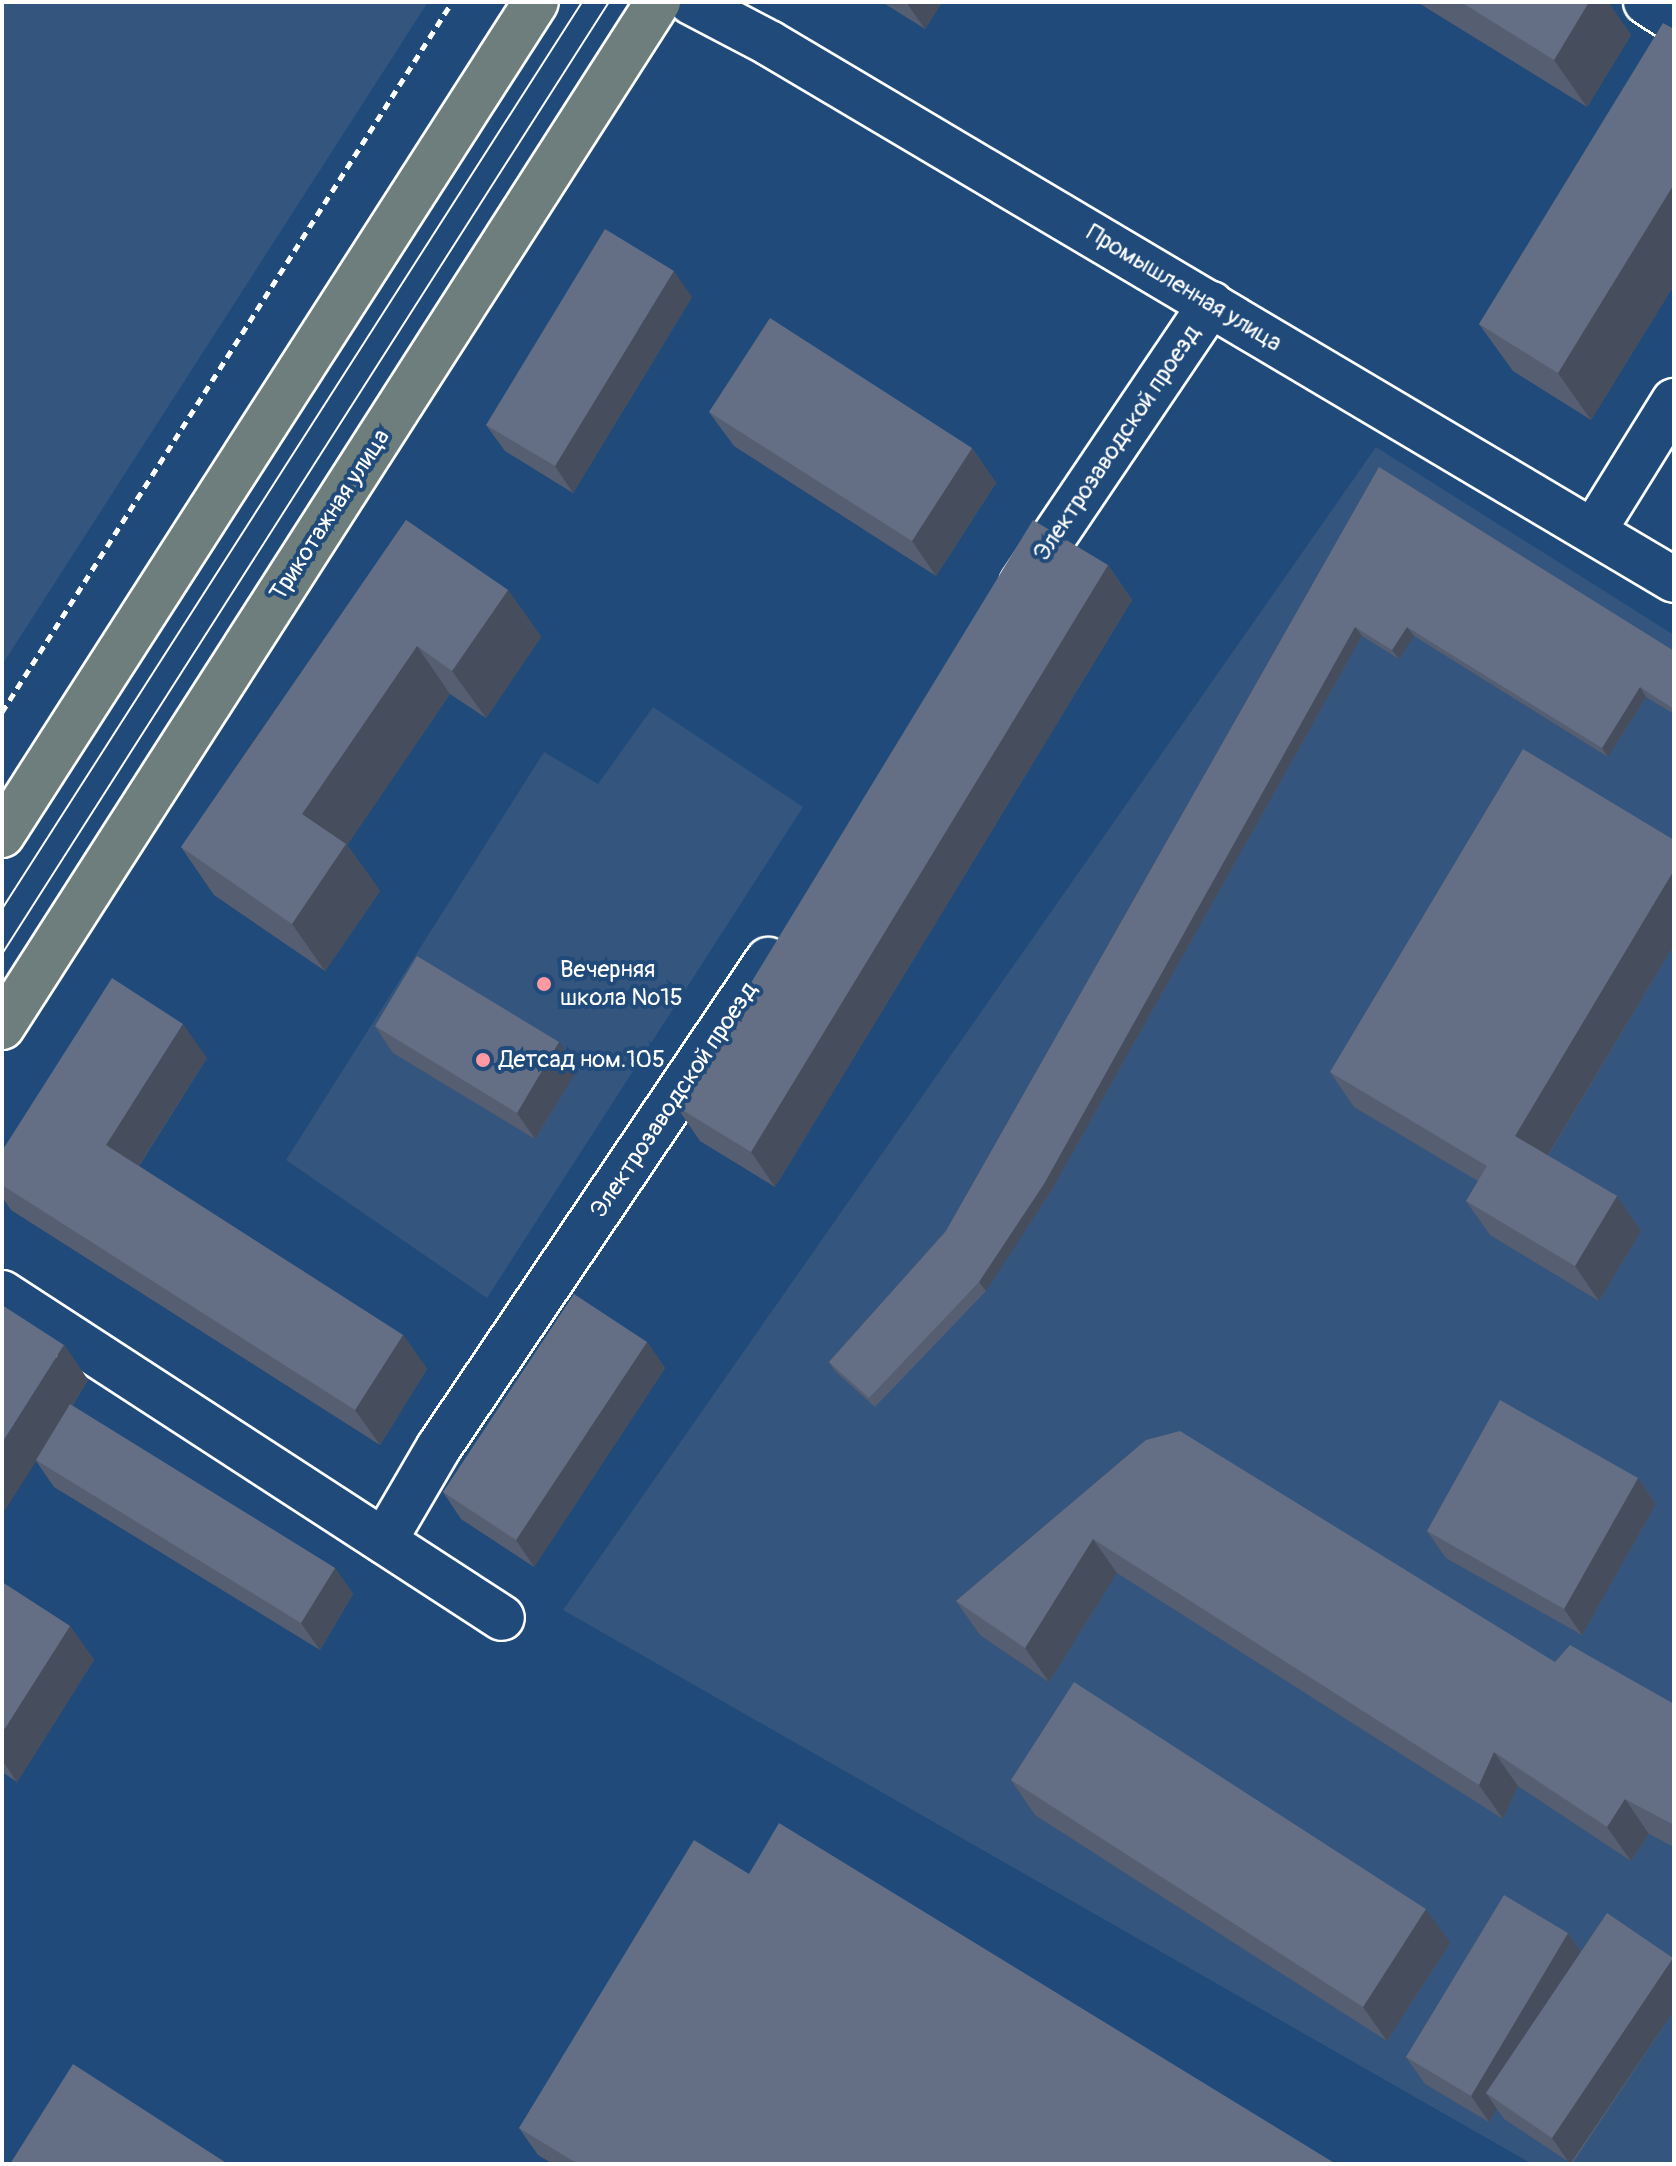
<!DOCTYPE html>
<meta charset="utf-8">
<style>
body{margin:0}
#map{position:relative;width:1676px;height:2166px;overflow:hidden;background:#1f4a7a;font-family:Pangolin,sans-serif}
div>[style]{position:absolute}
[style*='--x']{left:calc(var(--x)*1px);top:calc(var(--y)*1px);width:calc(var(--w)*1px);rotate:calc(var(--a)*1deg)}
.built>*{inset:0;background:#34557d}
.path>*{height:5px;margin-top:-2.5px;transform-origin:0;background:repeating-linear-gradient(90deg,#fff 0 8px,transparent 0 14px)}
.roads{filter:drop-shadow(2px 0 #fff) drop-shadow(-2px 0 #fff) drop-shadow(0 2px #fff) drop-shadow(0 -2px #fff)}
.minor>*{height:44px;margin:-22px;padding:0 22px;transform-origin:22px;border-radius:22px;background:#1f4a7a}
.major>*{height:44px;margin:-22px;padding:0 22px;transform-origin:22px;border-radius:22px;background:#6d7e7c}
.tram>*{height:2px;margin:-1px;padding:0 1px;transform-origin:1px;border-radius:1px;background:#fff}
.wall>*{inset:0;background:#565f72}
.shaded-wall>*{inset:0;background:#464d5c}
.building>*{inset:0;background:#646e84}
.dots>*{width:22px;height:22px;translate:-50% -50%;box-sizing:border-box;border:4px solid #1f4a7a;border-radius:50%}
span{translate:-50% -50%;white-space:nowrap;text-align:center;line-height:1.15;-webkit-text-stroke:8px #1f4a7a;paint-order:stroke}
.street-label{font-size:24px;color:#fff}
.poi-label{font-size:24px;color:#fff}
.left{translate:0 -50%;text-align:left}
.frame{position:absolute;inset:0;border:4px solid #fff;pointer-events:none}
</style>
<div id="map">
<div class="built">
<i style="clip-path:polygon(2px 2px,428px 2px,2px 665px)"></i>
<i style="clip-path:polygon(1376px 447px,1674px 635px,1674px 2164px,1532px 2164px,563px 1610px)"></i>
<i style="clip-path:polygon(653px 707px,803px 807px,487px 1298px,286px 1160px,544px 752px,598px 784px)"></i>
</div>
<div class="path">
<i style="--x:2;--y:712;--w:841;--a:-57.63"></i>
</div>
<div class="roads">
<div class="minor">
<i style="--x:691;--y:2;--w:88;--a:27.7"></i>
<i style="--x:769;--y:43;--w:1052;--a:30.68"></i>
<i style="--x:1646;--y:2;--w:33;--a:33"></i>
<i style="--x:1594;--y:530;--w:152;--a:-58.2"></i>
<i style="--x:1022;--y:584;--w:338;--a:-56"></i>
<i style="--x:2;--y:1293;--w:596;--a:33.02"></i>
<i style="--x:384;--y:1541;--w:109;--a:-59.7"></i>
<i style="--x:439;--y:1447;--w:588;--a:-55.96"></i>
</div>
<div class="major">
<i style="--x:2;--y:835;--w:989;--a:-57.34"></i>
<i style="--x:2;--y:1027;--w:1217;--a:-57.38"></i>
</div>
</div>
<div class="tram">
<i style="--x:2;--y:909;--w:1077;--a:-57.4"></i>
<i style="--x:2;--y:954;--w:1129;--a:-57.48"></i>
</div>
<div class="wall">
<i style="clip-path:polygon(882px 2px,942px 2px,925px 29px)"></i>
<i style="clip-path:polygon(1417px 2px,1608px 2px,1631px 35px,1587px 107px)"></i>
<i style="clip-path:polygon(1674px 29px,1674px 285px,1591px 420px,1513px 371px,1479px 324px)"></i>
<i style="clip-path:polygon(692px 297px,573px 493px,505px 451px,486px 425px)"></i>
<i style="clip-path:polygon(709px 412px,972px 448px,996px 483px,936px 576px,734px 446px)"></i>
<i style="clip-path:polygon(1379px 467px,1674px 651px,1674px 714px,1646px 697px,1608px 757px,1414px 636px,1399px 659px,1362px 636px,1050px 1193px,986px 1291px,875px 1407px,835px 1371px,829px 1362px,946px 1231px)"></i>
<i style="clip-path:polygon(406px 520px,508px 590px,541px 637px,486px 718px,450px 694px,347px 845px,380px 891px,325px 971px,214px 895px,181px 847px)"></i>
<i style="clip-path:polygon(1108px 565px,1132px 600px,775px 1187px,700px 1141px,676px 1106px)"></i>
<i style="clip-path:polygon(1674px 840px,1674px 945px,1548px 1156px,1617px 1196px,1641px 1231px,1599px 1301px,1490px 1235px,1466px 1201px,1478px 1181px,1354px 1107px,1330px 1072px)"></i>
<i style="clip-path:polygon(375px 1026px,578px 1069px,535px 1139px,393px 1053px)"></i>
<i style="clip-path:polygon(207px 1058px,139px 1166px,403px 1335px,427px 1369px,380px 1445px,11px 1210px,2px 1197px,2px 1185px)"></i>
<i style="clip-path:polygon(647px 1342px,665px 1368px,534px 1567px,461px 1519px,443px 1492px)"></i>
<i style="clip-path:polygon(64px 1345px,88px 1380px,72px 1406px,335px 1568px,353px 1594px,320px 1650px,54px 1487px,36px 1461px)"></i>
<i style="clip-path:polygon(1146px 1440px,1555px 1662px,1674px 1704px,1674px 1847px,1649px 1834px,1631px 1861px,1518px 1786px,1503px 1819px,1117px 1573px,1049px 1682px,980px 1635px,956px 1601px)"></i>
<i style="clip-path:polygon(1638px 1478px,1656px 1504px,1582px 1635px,1446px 1558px,1427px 1531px)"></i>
<i style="clip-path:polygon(2px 1582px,70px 1626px,94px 1660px,17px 1782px,2px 1772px)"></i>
<i style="clip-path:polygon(1011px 1780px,1450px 1943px,1387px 2041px,1035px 1815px)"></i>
<i style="clip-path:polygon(749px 1874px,1336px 2164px,553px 2164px,538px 2155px,519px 2128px)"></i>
<i style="clip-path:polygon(1568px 1933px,1581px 1951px,1674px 1959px,1674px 2011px,1572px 2164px,1504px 2119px,1497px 2109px,1489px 2122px,1425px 2084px,1406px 2057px)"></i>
</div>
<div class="shaded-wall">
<i style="clip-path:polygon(906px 2px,942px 2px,925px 29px)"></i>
<i style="clip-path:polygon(1589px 2px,1608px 2px,1631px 35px,1587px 107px,1554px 60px)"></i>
<i style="clip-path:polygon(1674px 184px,1674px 285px,1591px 420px,1558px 373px)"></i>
<i style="clip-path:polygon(674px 271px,692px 297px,573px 493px,555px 466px)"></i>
<i style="clip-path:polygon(972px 448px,996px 483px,936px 576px,912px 541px)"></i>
<i style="clip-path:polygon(1108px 565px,1132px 600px,775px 1187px,751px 1152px)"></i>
<i style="clip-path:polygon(508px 590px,541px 637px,486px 718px,452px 671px)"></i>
<i style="clip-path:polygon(1355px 627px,1362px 636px,1050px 1193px,986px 1291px,979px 1282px)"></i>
<i style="clip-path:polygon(1407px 627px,1414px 636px,1399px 659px,1392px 650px)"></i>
<i style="clip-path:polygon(417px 646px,450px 694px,347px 845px,380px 891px,325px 971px,292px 924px,302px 814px)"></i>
<i style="clip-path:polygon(1640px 687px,1646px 697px,1608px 757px,1602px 748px)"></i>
<i style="clip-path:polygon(1674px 870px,1674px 945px,1539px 1170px,1515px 1136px)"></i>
<i style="clip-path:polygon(183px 1024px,207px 1058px,130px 1179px,106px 1145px)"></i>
<i style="clip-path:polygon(559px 1042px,578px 1069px,535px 1139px,517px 1113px)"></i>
<i style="clip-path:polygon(1617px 1196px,1641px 1231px,1599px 1301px,1575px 1266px)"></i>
<i style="clip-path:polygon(403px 1335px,427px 1369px,380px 1445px,355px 1410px)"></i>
<i style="clip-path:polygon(647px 1342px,665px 1368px,534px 1567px,516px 1540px)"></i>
<i style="clip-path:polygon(64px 1345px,88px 1380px,2px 1515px,2px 1443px)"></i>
<i style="clip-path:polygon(1638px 1478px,1656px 1504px,1582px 1635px,1564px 1609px)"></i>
<i style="clip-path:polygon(1093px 1539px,1117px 1573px,1049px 1682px,1025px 1648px)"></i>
<i style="clip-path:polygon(335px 1568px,353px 1594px,320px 1650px,301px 1623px)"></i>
<i style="clip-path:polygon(70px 1626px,94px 1660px,17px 1782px,2px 1760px,2px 1733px)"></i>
<i style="clip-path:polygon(1494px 1752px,1518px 1786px,1503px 1819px,1479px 1785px)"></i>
<i style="clip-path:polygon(1625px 1799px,1649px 1834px,1631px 1861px,1607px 1827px)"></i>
<i style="clip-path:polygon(1426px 1909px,1450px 1943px,1387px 2041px,1363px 2007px)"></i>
<i style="clip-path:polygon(1568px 1933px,1587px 1960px,1486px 2093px,1497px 2109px,1489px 2122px,1471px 2096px)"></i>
<i style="clip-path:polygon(1673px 1958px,1674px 2011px,1570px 2164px,1552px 2138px)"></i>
</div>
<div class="building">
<i style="clip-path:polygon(1461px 2px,1589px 2px,1554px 60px)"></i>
<i style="clip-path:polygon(1663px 23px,1674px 29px,1674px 184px,1558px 373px,1479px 324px)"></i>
<i style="clip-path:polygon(605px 229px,674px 271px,555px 466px,486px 425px)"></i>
<i style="clip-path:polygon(770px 318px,972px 448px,912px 541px,709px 412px)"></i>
<i style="clip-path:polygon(1379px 467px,1674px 651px,1674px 709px,1640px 687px,1602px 748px,1407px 627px,1392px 650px,1355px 627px,1044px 1184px,979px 1282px,869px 1398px,829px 1362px,946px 1231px)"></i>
<i style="clip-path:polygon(406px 520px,508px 590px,452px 671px,417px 646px,302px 814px,346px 844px,292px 924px,181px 847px)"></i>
<i style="clip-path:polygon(1033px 520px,1108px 565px,751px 1152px,676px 1106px)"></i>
<i style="clip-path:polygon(1523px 749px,1674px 840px,1674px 870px,1515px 1136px,1617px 1196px,1575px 1266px,1466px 1201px,1487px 1166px,1330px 1072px)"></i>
<i style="clip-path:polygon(417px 956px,559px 1042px,517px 1113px,375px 1026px)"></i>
<i style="clip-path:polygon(112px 978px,183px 1024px,106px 1145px,403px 1335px,355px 1410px,2px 1185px,2px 1151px)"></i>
<i style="clip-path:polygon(574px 1294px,647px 1342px,516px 1540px,443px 1492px)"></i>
<i style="clip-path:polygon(2px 1305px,64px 1345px,2px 1443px)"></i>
<i style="clip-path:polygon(1500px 1400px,1638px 1478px,1564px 1609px,1427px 1531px)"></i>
<i style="clip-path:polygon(70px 1404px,335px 1568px,301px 1623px,36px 1460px)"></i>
<i style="clip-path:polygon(1180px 1431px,1555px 1662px,1570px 1645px,1674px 1704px,1674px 1825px,1625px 1799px,1607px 1827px,1494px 1752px,1479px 1785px,1093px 1539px,1025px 1648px,956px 1601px,1146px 1440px)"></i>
<i style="clip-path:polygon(2px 1582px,70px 1626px,2px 1733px)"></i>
<i style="clip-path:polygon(1074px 1682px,1426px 1909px,1363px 2007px,1011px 1780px)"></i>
<i style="clip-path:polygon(779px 1823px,1336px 2164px,578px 2164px,519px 2128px,694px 1840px,749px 1874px)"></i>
<i style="clip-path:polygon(1504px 1895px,1568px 1933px,1471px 2096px,1406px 2057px)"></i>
<i style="clip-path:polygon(1607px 1913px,1673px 1958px,1552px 2138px,1486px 2093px)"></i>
<i style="clip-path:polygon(73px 2064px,228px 2164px,10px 2164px)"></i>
</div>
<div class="dots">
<i style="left:544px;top:984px;background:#ff9aa2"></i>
<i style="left:483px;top:1060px;background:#ff9aa2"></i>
</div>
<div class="street-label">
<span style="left:1184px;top:288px;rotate:31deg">Промышленная улица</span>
<span style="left:1117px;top:443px;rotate:-56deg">Электрозаводской проезд</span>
<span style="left:330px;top:515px;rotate:-57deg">Трикотажная улица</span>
<span style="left:674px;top:1100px;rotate:-56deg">Электрозаводской проезд</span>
</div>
<div class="poi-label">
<span class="left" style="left:560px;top:984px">Вечерняя<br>школа №15</span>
<span class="left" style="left:499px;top:1060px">Детсад ном.105</span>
</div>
<div class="frame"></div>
</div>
